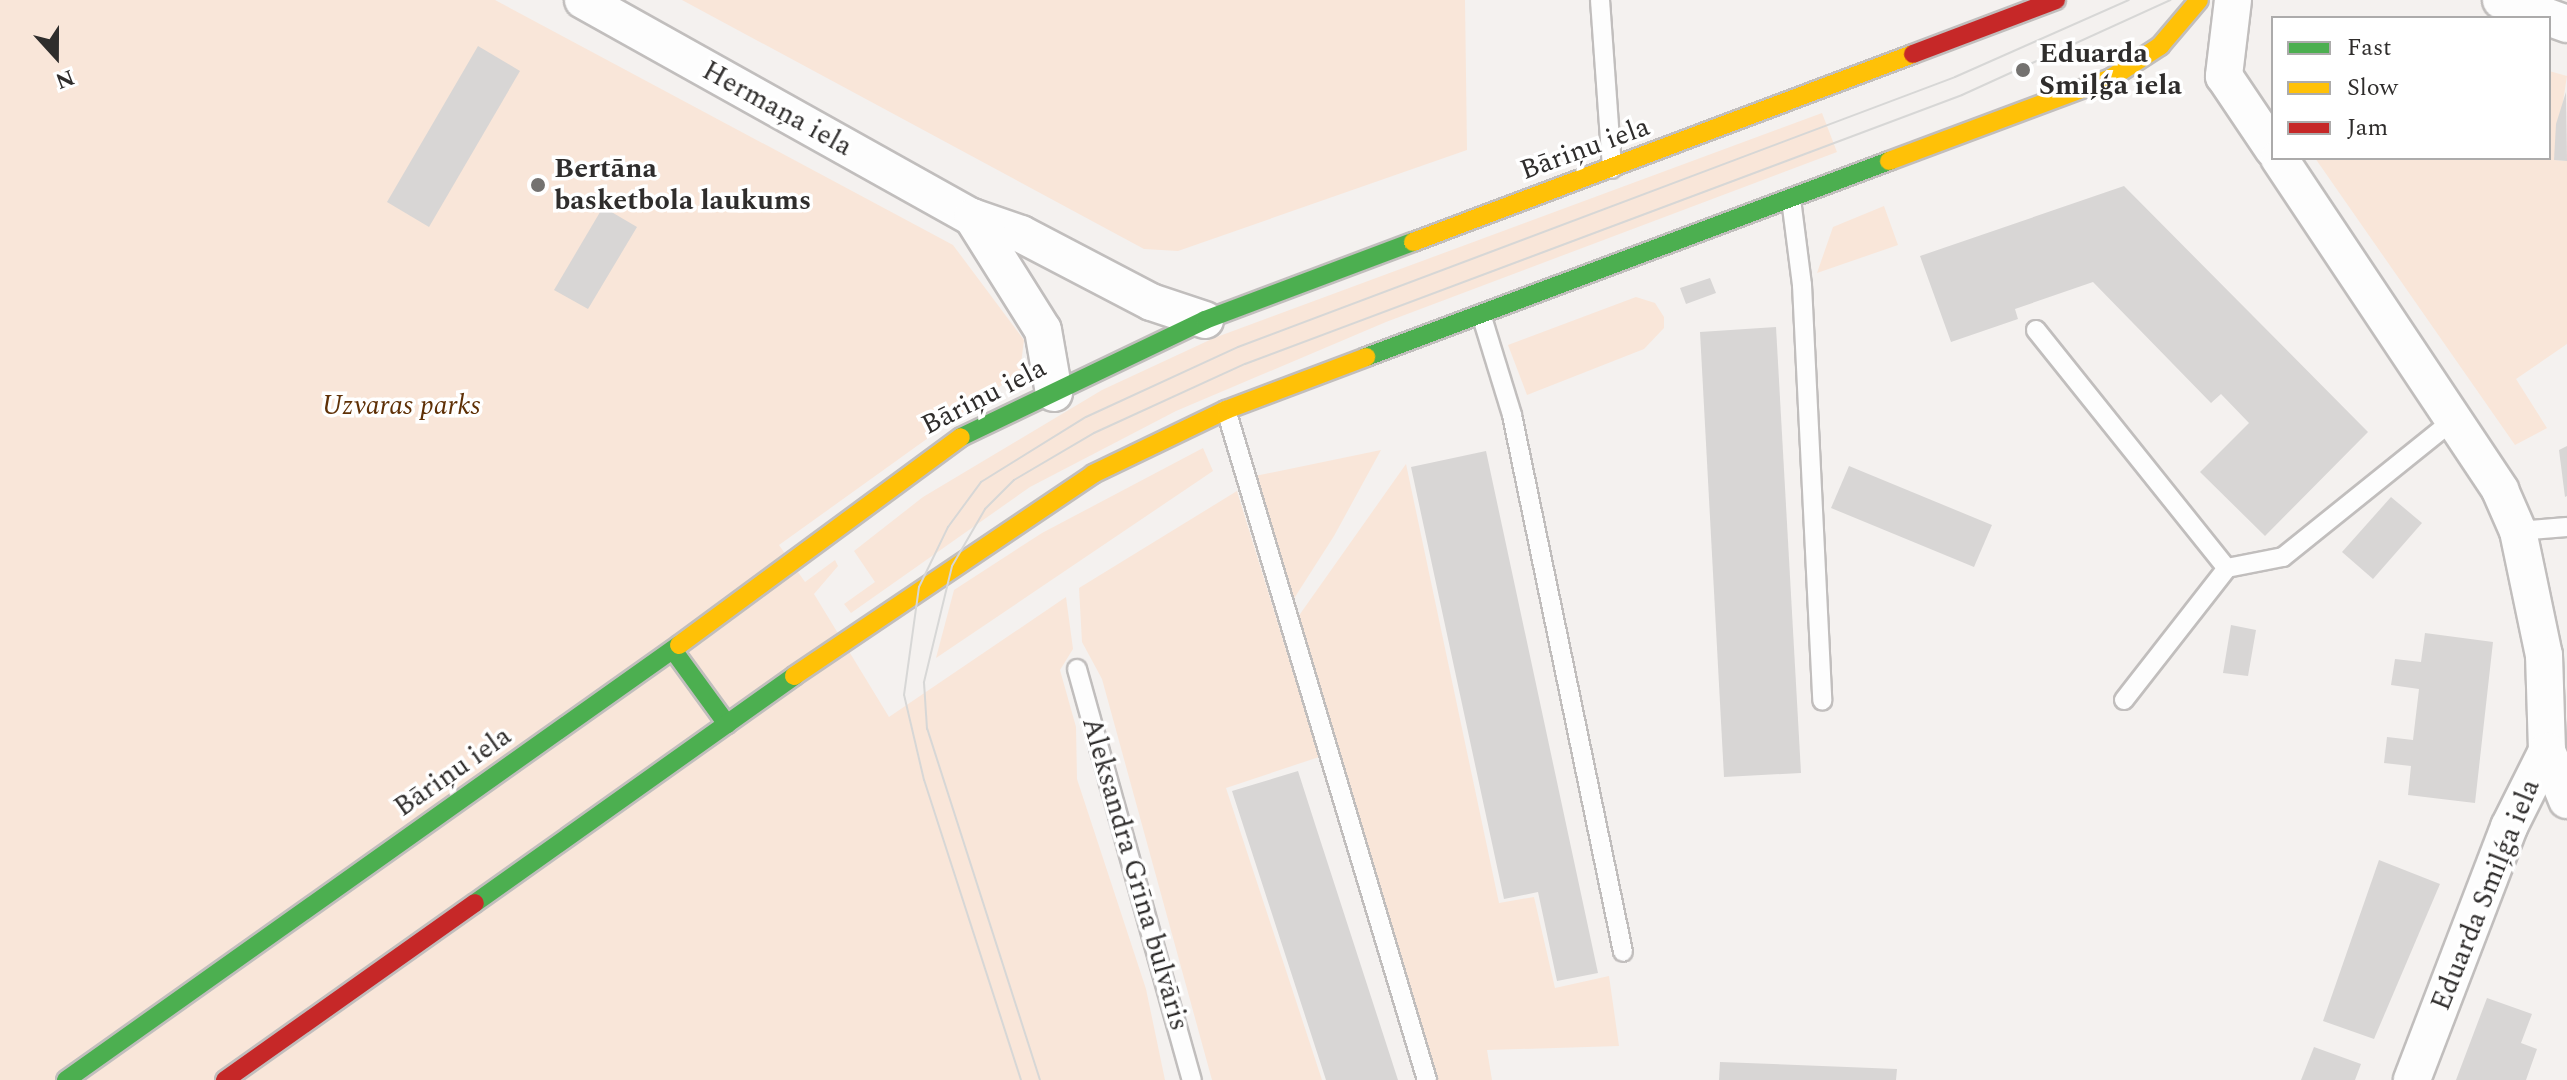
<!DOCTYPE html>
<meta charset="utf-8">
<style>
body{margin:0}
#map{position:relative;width:2567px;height:1080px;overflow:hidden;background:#f4f1ef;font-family:Spectral,serif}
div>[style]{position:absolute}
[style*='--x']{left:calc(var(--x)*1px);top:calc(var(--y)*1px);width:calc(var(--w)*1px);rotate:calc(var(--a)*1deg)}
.green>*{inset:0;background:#f9e6d9}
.building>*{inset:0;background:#d8d6d5}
.roads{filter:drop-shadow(2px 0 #c1bebd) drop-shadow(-2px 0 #c1bebd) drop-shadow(0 2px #c1bebd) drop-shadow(0 -2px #c1bebd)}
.lane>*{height:18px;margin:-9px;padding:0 9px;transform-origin:9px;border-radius:9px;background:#fdfdfd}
.street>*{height:36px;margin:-18px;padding:0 18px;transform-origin:18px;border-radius:18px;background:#fdfdfd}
.fast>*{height:18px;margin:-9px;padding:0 9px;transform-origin:9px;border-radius:9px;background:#4caf50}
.slow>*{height:18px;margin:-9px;padding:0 9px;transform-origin:9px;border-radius:9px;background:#ffc107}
.jam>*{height:18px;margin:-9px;padding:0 9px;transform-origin:9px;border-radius:9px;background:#c62828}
.tram>*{height:2px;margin:-1px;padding:0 1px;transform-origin:1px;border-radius:1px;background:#d7d7d6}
.dots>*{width:22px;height:22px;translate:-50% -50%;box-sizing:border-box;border:4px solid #fff;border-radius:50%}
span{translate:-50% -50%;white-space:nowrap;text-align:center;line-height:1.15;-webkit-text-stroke:7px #fff;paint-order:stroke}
.poi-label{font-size:28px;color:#2f2d2c;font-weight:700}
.left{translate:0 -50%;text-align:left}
.street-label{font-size:28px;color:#2f2d2c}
.park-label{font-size:28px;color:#5f3006;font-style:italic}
.legend{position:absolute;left:2271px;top:16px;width:280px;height:144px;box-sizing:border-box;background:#fff;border:2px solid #acabab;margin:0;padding:10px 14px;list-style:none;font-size:24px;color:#2f2d2c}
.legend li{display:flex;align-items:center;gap:16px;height:40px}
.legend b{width:40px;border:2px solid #acabab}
.north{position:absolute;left:16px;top:16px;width:80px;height:80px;-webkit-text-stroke:6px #fff;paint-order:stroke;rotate:159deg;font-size:22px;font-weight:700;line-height:32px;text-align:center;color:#2f2d2c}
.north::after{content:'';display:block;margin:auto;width:28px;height:36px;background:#2f2d2c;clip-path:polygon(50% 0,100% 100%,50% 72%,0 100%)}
</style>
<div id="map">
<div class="green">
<i style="clip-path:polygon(0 0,495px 0,953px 245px,1024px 340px,1020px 372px,779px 545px,805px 582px,835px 560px,838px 566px,814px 594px,889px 717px,1066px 597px,1073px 649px,1060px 670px,1076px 727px,1077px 779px,1146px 989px,1165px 1080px,0 1080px)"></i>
<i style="clip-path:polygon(682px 0,1465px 0,1467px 150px,1178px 251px,1144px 249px)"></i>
<i style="clip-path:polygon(2549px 71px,2567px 76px,2554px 160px,2567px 161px,2567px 344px,2516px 379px,2547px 428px,2515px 445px,2315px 158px,2549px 158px)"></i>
<i style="clip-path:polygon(1822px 113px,1837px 152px,1386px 322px,1176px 411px,1030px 487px,851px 613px,844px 604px,875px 582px,854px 551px,923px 497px,1102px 390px,1214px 338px)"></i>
<i style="clip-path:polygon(1884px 206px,1898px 245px,1817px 273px,1833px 227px)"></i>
<i style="clip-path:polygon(1636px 297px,1655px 303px,1664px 317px,1664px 328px,1644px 349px,1527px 395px,1508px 345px)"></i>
<i style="clip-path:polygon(1203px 448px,1213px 471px,936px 658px,954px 590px,1042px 533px)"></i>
<i style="clip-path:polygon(1381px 450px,1334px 536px,1286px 611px,1250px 477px)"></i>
<i style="clip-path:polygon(1406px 464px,1499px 903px,1534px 897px,1555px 988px,1609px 976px,1619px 1046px,1487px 1050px,1492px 1080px,1435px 1080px,1293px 624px)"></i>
<i style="clip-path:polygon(1237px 491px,1319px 757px,1226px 788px,1322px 1080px,1212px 1080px,1102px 679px,1082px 642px,1079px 588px)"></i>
</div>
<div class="building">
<i style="clip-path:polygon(478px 46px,520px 71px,429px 227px,387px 202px)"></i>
<i style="clip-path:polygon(2566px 92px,2567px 161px,2554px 160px,2556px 124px)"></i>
<i style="clip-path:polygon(2124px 186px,2368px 432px,2265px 536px,2200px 472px,2249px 423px,2221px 394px,2211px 403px,2093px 282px,2015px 309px,2018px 319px,1951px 342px,1920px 256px)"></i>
<i style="clip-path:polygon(603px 207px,637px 227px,588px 309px,554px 290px)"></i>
<i style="clip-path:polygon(1710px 278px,1716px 293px,1686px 304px,1680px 288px)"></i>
<i style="clip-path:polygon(1776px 327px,1801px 773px,1724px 777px,1700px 332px)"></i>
<i style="clip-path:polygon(2567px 446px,2567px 496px,2565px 497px,2559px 450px)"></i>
<i style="clip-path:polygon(1486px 451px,1598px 973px,1557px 981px,1538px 892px,1504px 899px,1411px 467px)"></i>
<i style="clip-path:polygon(1849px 466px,1992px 525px,1974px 567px,1831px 508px)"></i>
<i style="clip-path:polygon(2391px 497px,2422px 523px,2373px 579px,2342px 552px)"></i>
<i style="clip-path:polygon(2231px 625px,2256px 630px,2248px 676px,2223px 673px)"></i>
<i style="clip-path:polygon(2425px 633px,2493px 642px,2475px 803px,2408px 795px,2411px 766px,2384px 763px,2387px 737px,2413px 740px,2419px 689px,2391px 685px,2395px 659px,2421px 662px)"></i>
<i style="clip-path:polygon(1298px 771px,1315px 824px,1398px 1080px,1326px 1080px,1232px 791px)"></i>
<i style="clip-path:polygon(2379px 860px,2440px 884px,2374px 1039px,2323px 1021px)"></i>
<i style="clip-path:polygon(2487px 998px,2532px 1014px,2521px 1043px,2537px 1049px,2526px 1080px,2456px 1080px)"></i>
<i style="clip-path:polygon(2314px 1047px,2361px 1064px,2355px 1080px,2301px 1080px)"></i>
<i style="clip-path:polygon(1720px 1062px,1897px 1069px,1896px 1080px,1719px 1080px)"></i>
</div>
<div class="roads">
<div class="lane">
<i style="--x:1600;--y:0;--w:169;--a:85.9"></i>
<i style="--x:1791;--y:199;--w:87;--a:82.7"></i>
<i style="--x:1802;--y:285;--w:416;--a:87.2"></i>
<i style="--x:1481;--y:314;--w:106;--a:72.9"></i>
<i style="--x:1512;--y:415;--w:548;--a:78.32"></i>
<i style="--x:2036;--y:330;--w:305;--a:51.3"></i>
<i style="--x:1226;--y:410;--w:700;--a:73.3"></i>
<i style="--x:2518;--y:531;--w:49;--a:-4.7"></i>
<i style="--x:1077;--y:669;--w:427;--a:74.4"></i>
<i style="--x:2124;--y:700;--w:167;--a:-52"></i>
<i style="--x:2227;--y:568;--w:57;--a:-11.1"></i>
<i style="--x:2283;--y:557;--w:223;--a:-38.8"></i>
</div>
<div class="street">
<i style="--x:583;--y:0;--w:445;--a:29.2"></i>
<i style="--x:972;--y:217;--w:52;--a:19.1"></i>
<i style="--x:1021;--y:234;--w:147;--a:27.6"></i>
<i style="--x:1151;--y:302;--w:57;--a:18.4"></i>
<i style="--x:2233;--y:0;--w:77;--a:96.8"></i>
<i style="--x:2224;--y:76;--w:88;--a:56.1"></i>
<i style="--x:2501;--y:0;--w:70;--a:20"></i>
<i style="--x:2279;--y:158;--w:399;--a:56.3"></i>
<i style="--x:2500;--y:490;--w:45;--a:66.3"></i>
<i style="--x:2518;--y:531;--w:127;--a:78.2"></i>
<i style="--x:2544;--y:655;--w:96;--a:88.2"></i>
<i style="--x:2547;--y:751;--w:85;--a:116.6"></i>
<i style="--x:2509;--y:827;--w:271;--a:111"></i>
<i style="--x:972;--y:217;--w:133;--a:57.9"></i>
<i style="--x:1043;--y:330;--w:64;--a:80.1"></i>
<i style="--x:2547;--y:751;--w:53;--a:67.8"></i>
</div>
<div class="fast">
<i style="--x:1366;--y:357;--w:559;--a:-20.54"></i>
<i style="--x:961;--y:437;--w:271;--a:-25.6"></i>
<i style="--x:1205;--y:320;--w:222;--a:-20.6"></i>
<i style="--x:673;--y:650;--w:92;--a:53.9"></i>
<i style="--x:475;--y:903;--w:392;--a:-35.4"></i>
<i style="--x:66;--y:1080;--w:752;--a:-35.36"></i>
</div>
<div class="slow">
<i style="--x:1889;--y:161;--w:237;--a:-20.5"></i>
<i style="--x:2111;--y:78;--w:59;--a:-33.1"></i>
<i style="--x:2160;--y:46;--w:60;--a:-49.7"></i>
<i style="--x:1413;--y:242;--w:534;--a:-20.61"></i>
<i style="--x:679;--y:645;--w:350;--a:-36.4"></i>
<i style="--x:794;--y:676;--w:361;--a:-34"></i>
<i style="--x:1093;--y:474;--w:148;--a:-25.7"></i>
<i style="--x:1226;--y:410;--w:150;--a:-20.7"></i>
</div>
<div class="jam">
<i style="--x:1913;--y:54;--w:153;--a:-20.7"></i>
<i style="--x:225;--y:1080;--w:306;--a:-35.3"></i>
</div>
</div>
<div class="tram">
<i style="--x:1021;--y:1080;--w:315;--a:-107.9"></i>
<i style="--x:924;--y:780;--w:87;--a:-103.2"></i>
<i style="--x:904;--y:695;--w:109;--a:-82.1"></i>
<i style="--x:919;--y:587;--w:67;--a:-64.2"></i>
<i style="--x:948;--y:527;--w:56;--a:-53.7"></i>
<i style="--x:981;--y:482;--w:123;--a:-31.8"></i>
<i style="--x:1086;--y:417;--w:167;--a:-24.7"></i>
<i style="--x:1238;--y:347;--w:766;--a:-20.63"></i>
<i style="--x:1955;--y:77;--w:190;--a:-23.9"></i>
<i style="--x:1040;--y:1080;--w:369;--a:-107.8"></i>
<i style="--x:927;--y:729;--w:47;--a:-93.7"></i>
<i style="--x:924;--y:682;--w:119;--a:-76.4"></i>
<i style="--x:952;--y:566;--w:66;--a:-59.9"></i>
<i style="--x:985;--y:509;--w:41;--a:-45"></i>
<i style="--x:1014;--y:480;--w:93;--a:-30.4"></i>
<i style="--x:1094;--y:433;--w:166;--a:-24.6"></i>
<i style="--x:1245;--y:364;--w:766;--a:-20.56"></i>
<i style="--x:1962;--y:95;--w:229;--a:-24.5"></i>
</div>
<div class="dots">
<i style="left:2023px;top:70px;background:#747270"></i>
<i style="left:538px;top:185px;background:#747270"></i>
</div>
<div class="poi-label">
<span class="left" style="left:2039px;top:70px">Eduarda<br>Smiļģa iela</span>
<span class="left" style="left:554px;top:185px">Bertāna<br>basketbola laukums</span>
</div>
<div class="street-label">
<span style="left:777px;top:109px;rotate:29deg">Hermaņa iela</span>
<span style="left:1585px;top:149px;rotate:-20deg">Bāriņu iela</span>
<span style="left:984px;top:397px;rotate:-27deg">Bāriņu iela</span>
<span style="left:453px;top:772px;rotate:-35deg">Bāriņu iela</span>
<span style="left:1135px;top:874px;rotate:74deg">Aleksandra Grīna bulvāris</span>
<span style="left:2486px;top:895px;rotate:-68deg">Eduarda Smiļģa iela</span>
</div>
<div class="park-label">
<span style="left:401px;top:406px">Uzvaras parks</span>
</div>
<ul class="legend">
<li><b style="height:10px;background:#4caf50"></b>Fast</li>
<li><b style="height:10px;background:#ffc107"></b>Slow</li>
<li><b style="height:10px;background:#c62828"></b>Jam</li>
</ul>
<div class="north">N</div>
</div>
